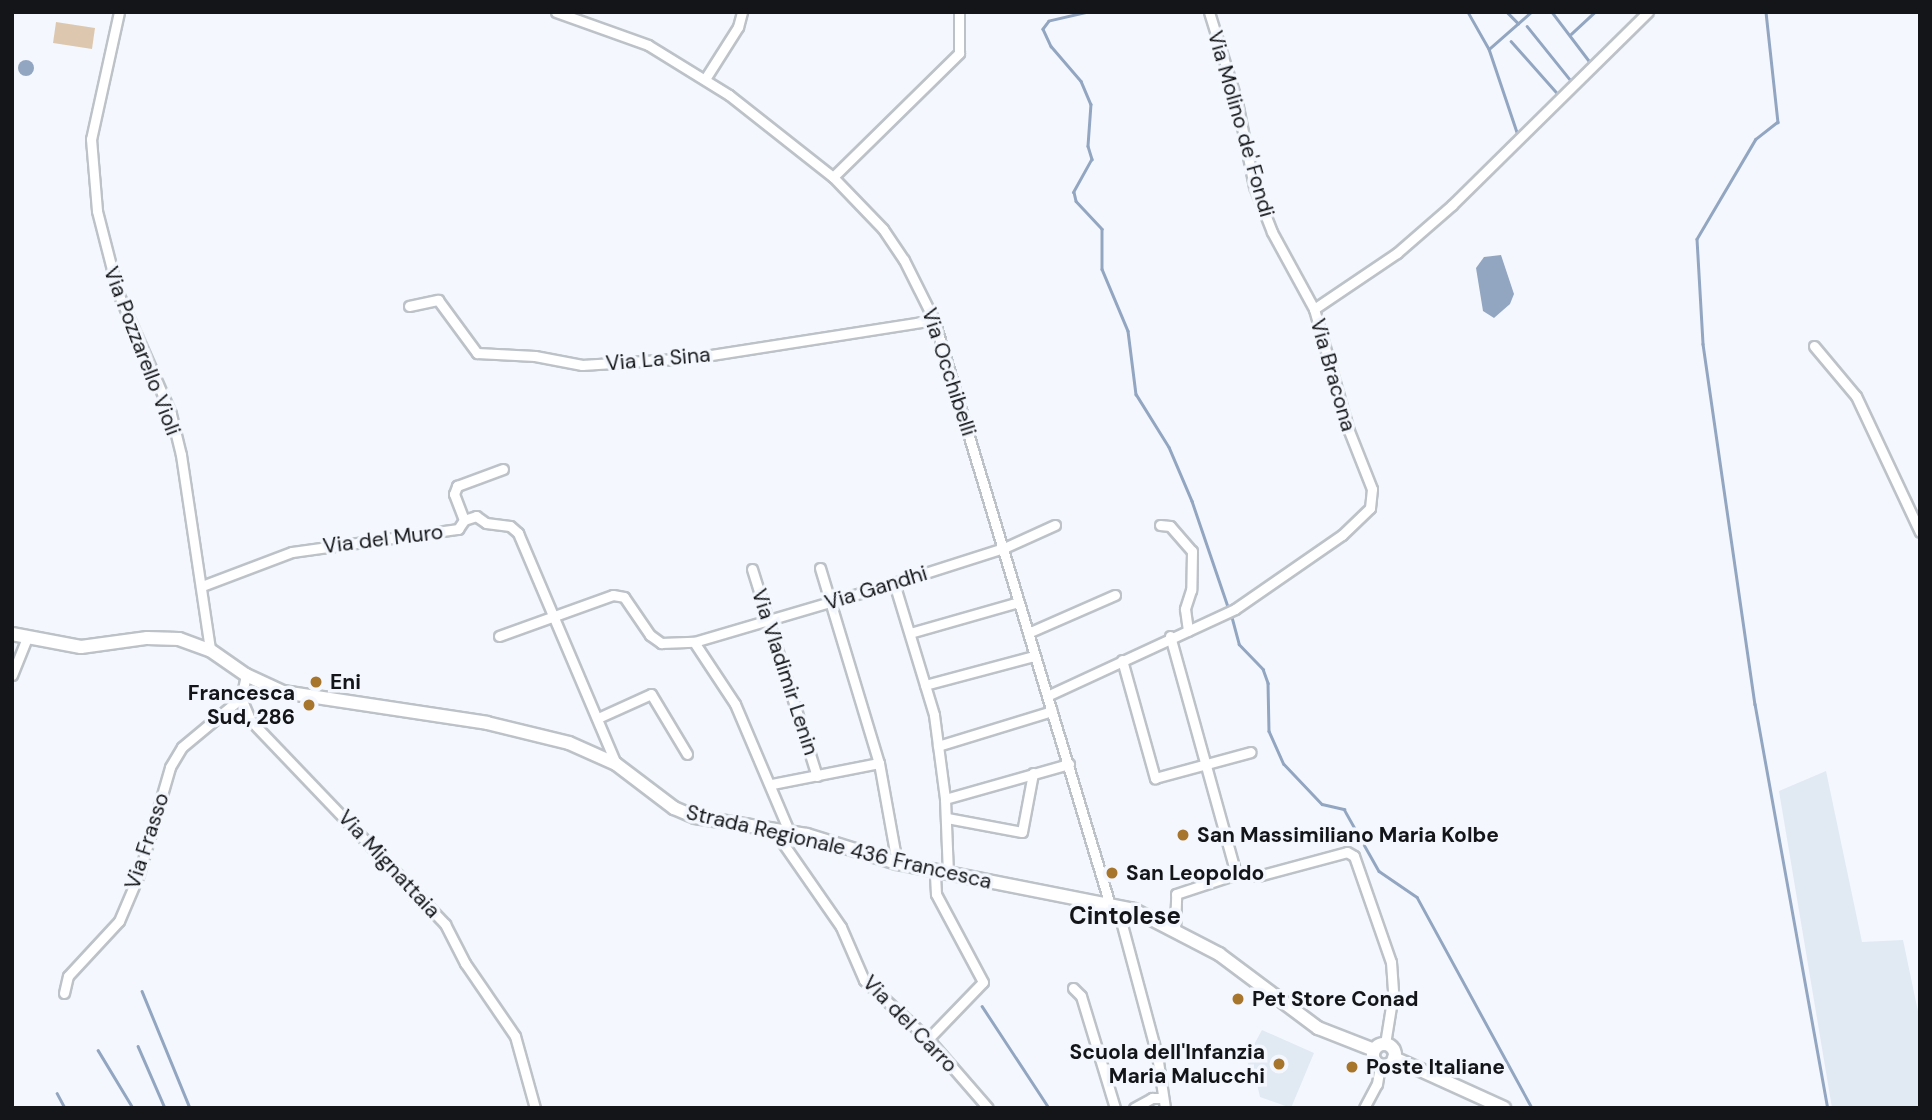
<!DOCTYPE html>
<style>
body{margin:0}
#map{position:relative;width:1932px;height:1120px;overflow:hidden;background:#f4f8fe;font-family:"DM Sans",sans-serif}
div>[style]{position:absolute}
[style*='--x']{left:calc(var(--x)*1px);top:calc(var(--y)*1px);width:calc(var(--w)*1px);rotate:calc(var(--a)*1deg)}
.built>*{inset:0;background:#e1e9f3}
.green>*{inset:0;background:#ddc8af}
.water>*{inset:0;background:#93a6c1}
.round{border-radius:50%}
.stream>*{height:2.5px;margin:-1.25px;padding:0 1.25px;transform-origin:1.25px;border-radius:1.25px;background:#93a6c1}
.roads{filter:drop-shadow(2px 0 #bdc2c9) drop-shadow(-2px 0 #bdc2c9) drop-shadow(0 2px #bdc2c9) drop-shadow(0 -2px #bdc2c9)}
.street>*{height:9px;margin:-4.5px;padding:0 4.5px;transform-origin:4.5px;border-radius:4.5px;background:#fff}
.secondary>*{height:12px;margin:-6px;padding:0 6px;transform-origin:6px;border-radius:6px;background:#fff}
.secondary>.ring{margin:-6px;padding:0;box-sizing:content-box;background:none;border:12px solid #fff;border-radius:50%}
.dots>*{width:19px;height:19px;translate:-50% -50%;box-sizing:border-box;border:4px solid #f4f8fe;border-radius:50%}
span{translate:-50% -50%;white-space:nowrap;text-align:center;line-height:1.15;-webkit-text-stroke:7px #f4f8fe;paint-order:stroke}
.street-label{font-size:21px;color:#131518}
.poi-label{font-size:21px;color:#131518;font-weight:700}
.left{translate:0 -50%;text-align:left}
.right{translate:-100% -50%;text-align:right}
.quarter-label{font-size:24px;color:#131518;font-weight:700}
.frame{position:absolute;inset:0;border:14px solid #131518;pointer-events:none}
</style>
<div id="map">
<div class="built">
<i style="clip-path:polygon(1826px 771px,1862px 942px,1903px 940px,1920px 1021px,1920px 1108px,1832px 1108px,1779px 791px)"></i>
<i style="clip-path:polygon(1262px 1030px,1314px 1053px,1291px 1108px,1260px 1097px,1255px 1075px,1249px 1071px,1247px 1057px)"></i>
</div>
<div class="green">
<i style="clip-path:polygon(56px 22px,95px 28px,92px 49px,53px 43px)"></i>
</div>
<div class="water">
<i class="round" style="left:18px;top:60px;width:16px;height:16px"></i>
<i style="clip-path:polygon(1501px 255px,1514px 294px,1510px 304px,1494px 318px,1483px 311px,1476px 268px,1484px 257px)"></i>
</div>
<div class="stream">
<i style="--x:1088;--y:12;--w:40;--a:167"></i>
<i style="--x:1049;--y:21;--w:10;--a:127"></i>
<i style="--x:1043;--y:29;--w:19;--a:65"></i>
<i style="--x:1051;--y:46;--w:46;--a:49.4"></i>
<i style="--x:1081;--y:81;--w:25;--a:67"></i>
<i style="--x:1091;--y:104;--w:42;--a:94.1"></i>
<i style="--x:1088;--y:146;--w:14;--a:73"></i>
<i style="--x:1092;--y:159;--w:38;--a:119"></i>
<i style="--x:1074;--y:192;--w:9;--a:77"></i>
<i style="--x:1076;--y:201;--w:38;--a:47"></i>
<i style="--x:1102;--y:229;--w:40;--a:90"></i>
<i style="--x:1102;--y:269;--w:67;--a:67.2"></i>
<i style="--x:1128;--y:331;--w:64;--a:82.8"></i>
<i style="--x:1136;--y:394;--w:62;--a:58.1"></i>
<i style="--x:1169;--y:447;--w:59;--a:66.9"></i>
<i style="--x:1192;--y:501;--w:112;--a:71.2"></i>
<i style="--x:1468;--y:12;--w:43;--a:60.4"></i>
<i style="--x:1489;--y:49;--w:91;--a:71.4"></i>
<i style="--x:1507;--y:12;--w:16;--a:45"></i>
<i style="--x:1552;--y:12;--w:63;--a:52.8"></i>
<i style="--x:1766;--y:12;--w:111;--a:83.8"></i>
<i style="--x:1778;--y:122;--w:28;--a:142"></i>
<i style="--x:1756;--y:139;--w:116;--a:120.5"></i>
<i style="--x:1697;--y:239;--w:105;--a:86.7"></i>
<i style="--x:1703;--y:344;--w:364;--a:81.8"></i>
<i style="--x:1755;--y:704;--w:411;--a:79.8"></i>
<i style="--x:1527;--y:26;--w:72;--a:51.2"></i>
<i style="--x:1571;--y:34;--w:33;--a:-43"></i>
<i style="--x:1511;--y:41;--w:71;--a:48.4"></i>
<i style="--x:1489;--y:49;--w:56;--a:-41.4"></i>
<i style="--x:1232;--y:617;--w:28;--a:75"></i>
<i style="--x:1239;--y:644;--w:35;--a:46"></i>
<i style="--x:1263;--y:669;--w:15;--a:70"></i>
<i style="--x:1268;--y:683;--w:48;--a:88.8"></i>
<i style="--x:1269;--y:731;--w:36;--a:66"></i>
<i style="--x:1284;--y:764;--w:55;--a:46.5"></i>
<i style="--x:1322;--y:804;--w:23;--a:13"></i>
<i style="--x:1344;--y:809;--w:71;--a:60.6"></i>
<i style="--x:1379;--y:871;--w:46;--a:34.4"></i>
<i style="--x:1417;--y:897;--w:240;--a:61.4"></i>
<i style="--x:142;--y:991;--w:126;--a:67.7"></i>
<i style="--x:982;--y:1006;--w:122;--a:56.7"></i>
<i style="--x:138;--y:1046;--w:68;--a:66.5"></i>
<i style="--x:98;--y:1050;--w:68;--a:58.9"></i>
<i style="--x:57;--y:1093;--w:17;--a:62"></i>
</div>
<div class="roads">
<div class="street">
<i style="--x:119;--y:12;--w:130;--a:102.4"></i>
<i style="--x:91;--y:139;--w:72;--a:85.2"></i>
<i style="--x:97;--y:211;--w:85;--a:75.6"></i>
<i style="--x:118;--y:293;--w:132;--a:66.3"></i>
<i style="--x:171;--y:414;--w:42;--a:76.3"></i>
<i style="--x:181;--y:455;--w:197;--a:81.5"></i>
<i style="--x:556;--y:12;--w:98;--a:19.7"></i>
<i style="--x:648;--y:45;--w:95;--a:31.7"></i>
<i style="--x:729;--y:95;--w:132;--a:38.3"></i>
<i style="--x:833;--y:177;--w:72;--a:46.1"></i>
<i style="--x:883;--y:229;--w:37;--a:56"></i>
<i style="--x:904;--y:260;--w:67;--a:63.4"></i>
<i style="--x:934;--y:320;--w:611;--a:73.26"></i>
<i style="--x:1209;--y:12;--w:94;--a:72.7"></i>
<i style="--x:1237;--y:102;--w:86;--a:78.6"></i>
<i style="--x:1254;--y:186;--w:49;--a:68.6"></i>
<i style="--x:1272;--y:232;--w:88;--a:61.4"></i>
<i style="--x:705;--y:79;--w:62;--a:-57.6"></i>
<i style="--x:738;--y:27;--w:16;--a:-75"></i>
<i style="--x:833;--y:177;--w:177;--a:-44.5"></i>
<i style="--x:959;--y:53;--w:41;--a:-90"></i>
<i style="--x:409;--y:306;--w:30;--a:-12"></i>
<i style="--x:438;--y:300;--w:66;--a:53.7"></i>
<i style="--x:477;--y:353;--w:58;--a:3"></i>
<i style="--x:535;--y:356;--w:48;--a:10.8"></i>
<i style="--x:582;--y:365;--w:110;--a:-3.6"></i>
<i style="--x:692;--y:358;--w:245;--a:-8.9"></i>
<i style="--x:1814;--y:346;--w:65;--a:50"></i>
<i style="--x:1856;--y:396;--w:150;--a:64.8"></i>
<i style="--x:464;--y:520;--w:28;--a:-111"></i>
<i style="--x:454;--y:494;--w:9;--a:-69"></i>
<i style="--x:457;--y:486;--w:49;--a:-20.3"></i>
<i style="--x:1160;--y:525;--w:10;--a:6"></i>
<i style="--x:1170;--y:526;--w:33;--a:49"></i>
<i style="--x:1192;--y:551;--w:39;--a:91"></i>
<i style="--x:1191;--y:590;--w:20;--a:108"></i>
<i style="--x:1185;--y:609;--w:22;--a:82"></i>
<i style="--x:820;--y:568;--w:204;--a:73.2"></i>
<i style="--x:879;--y:763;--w:102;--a:79.8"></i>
<i style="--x:752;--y:569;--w:217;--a:72.6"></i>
<i style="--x:894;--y:583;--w:138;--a:73.1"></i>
<i style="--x:934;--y:715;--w:85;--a:82.5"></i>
<i style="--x:945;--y:799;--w:75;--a:87.7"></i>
<i style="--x:202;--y:586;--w:96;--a:-20.7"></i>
<i style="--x:292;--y:552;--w:168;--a:-7.9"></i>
<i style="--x:458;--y:529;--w:11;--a:-56"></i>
<i style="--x:464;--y:520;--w:13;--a:-18"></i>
<i style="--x:476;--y:516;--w:12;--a:35"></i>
<i style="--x:486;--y:523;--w:24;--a:7"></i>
<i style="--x:510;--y:526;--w:11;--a:41"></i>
<i style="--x:518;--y:533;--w:251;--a:67"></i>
<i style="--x:910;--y:633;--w:113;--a:-15.9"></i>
<i style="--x:1028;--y:633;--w:95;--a:-23.6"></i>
<i style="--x:499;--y:636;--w:121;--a:-19.8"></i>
<i style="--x:613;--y:595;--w:11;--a:10"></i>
<i style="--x:624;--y:597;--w:46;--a:55.6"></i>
<i style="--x:650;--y:635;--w:14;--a:36"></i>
<i style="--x:661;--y:643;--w:33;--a:-2"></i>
<i style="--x:694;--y:642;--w:209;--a:-16.4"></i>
<i style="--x:894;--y:583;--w:115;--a:-17.7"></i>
<i style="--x:1004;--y:548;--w:56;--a:-24.3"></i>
<i style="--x:1170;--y:636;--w:247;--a:74.5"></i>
<i style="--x:1236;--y:874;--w:22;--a:5"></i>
<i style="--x:1258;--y:876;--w:92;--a:-15.1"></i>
<i style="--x:1347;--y:852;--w:8;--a:30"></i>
<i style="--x:1354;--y:856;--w:112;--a:70.8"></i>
<i style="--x:1391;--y:962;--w:32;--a:86"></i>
<i style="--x:1393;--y:994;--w:51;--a:99.1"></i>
<i style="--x:694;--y:642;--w:74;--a:56.5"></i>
<i style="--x:735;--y:704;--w:138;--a:67"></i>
<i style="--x:1122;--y:660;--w:123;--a:74.4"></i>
<i style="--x:1155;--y:778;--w:99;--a:-15.2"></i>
<i style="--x:12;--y:675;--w:40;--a:-68"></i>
<i style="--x:246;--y:675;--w:24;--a:102"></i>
<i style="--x:241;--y:698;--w:25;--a:67"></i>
<i style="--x:251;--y:721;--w:281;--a:46.3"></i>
<i style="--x:445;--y:924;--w:44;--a:62.9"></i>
<i style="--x:465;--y:963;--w:88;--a:55.6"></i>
<i style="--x:515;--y:1036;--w:75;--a:74.5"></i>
<i style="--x:925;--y:685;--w:113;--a:-14.9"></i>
<i style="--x:1047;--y:696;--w:207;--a:-24.8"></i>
<i style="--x:1235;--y:609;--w:130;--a:-34.7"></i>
<i style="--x:1342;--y:535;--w:39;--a:-44"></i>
<i style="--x:1370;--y:508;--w:19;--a:-84"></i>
<i style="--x:1372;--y:489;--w:62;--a:-111.6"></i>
<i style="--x:1349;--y:431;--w:127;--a:-106"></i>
<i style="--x:1314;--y:309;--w:100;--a:-34"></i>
<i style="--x:1397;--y:253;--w:73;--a:-41.1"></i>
<i style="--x:1452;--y:205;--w:275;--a:-44.6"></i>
<i style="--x:598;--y:718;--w:58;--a:-24.4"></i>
<i style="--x:651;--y:694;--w:70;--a:59"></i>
<i style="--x:938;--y:746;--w:119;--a:-17.1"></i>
<i style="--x:772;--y:784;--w:109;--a:-11.1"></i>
<i style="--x:945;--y:799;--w:129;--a:-15.8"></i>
<i style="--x:947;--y:818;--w:76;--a:10.6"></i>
<i style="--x:1022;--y:832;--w:60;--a:-79.4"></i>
<i style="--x:773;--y:829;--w:119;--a:55.2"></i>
<i style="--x:841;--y:927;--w:58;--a:66.5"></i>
<i style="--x:864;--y:980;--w:87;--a:42.7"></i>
<i style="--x:928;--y:1039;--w:91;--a:49"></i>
<i style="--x:1117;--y:906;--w:154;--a:75"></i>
<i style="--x:1157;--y:1055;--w:54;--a:81.4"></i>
<i style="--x:1175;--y:930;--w:36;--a:-88"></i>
<i style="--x:1176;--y:894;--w:63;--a:-18.4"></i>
<i style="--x:1073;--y:988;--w:11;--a:45"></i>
<i style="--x:1081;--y:996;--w:117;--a:73.1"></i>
<i style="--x:64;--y:993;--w:17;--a:-77"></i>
<i style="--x:68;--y:976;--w:75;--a:-47.2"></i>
<i style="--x:119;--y:921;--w:51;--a:-66.9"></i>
<i style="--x:139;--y:874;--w:111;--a:-73.8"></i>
<i style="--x:170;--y:767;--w:23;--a:-59"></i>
<i style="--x:182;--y:747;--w:77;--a:-39.7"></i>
<i style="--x:928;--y:1039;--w:79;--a:-46"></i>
<i style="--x:983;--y:982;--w:100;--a:-118.1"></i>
<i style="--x:936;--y:894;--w:22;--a:-93"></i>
<i style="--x:1134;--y:1108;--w:21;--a:-29"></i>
<i style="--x:1152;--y:1098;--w:10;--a:0"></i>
<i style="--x:1364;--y:1108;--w:27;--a:-62"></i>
<i style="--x:1377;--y:1084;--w:19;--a:-81"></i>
</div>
<div class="secondary">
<i style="--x:12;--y:634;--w:70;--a:10.7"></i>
<i style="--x:81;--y:647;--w:67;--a:-7.8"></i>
<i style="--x:147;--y:638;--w:32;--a:2"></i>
<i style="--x:179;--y:639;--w:33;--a:20"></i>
<i style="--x:210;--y:650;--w:44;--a:34.8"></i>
<i style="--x:246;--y:675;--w:41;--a:24.7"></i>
<i style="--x:283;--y:692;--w:206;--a:8.6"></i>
<i style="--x:487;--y:723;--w:84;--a:13.7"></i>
<i style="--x:569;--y:743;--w:51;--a:24.1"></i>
<i style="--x:616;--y:764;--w:73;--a:37.2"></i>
<i style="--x:674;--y:808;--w:23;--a:23"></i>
<i style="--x:695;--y:817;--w:113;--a:9.1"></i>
<i style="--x:807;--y:835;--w:94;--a:17.3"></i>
<i style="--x:897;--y:863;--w:242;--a:11.2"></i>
<i style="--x:1134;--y:910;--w:96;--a:27.4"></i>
<i style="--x:1219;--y:954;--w:124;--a:36.8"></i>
<i style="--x:1318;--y:1028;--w:60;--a:21.4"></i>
<i class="ring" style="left:1373px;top:1044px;width:10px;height:10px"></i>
<i style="--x:1394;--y:1058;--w:121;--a:24.4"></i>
</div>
</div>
<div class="dots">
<i style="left:316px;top:682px;background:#a7752c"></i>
<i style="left:309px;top:705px;background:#a7752c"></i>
<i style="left:1183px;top:835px;background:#a7752c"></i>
<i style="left:1112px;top:873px;background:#a7752c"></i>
<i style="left:1238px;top:999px;background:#a7752c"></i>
<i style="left:1279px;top:1064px;background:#a7752c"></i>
<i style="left:1352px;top:1067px;background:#a7752c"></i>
</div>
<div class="street-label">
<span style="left:1241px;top:124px;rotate:74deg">Via Molino de' Fondi</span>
<span style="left:142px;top:351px;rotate:69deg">Via Pozzarello Violi</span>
<span style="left:658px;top:359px;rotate:-5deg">Via La Sina</span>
<span style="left:949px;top:372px;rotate:72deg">Via Occhibelli</span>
<span style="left:1333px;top:375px;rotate:74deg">Via Bracona</span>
<span style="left:383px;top:539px;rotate:-7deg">Via del Muro</span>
<span style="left:876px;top:588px;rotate:-17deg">Via Gandhi</span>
<span style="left:785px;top:672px;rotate:72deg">Via Vladimir Lenin</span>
<span style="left:147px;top:841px;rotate:-72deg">Via Frasso</span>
<span style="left:839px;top:847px;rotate:13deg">Strada Regionale 436 Francesca</span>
<span style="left:389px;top:864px;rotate:47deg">Via Mignattaia</span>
<span style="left:910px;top:1024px;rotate:46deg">Via del Carro</span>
</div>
<div class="poi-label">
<span class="left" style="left:330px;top:682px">Eni</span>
<span class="right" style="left:295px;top:705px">Francesca<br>Sud, 286</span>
<span class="left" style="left:1197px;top:835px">San Massimiliano Maria Kolbe</span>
<span class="left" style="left:1126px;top:873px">San Leopoldo</span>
<span class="left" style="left:1252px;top:999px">Pet Store Conad</span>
<span class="right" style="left:1265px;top:1064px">Scuola dell'Infanzia<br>Maria Malucchi</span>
<span class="left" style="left:1366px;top:1067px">Poste Italiane</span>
</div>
<div class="quarter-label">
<span style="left:1125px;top:916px">Cintolese</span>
</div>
<div class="frame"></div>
</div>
